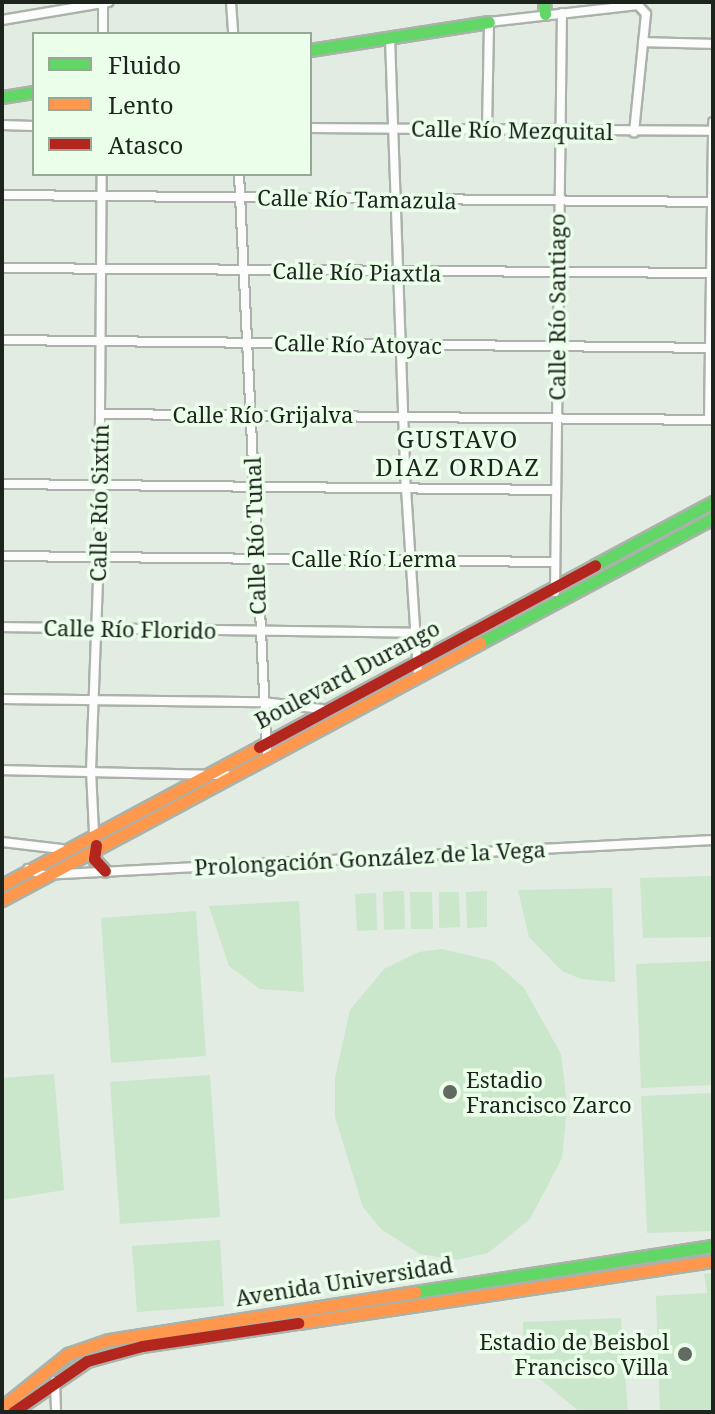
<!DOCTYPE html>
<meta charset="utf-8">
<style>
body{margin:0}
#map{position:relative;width:715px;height:1414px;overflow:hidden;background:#e2ece2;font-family:"Noto Serif",serif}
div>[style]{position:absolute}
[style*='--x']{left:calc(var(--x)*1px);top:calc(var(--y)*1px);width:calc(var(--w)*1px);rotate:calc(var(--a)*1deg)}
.green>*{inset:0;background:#cae6cb}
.roads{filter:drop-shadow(2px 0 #aab2aa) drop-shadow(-2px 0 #aab2aa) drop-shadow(0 2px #aab2aa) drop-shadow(0 -2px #aab2aa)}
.street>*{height:8px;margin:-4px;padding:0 4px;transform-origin:4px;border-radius:4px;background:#fbfcfb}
.fast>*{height:11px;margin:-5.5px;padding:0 5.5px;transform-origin:5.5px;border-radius:5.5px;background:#63d668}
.slow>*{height:11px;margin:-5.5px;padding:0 5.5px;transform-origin:5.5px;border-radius:5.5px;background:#ff974d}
.jam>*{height:11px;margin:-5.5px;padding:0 5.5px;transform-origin:5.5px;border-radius:5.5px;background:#b3261e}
.dots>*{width:22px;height:22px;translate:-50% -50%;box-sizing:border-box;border:4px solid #eafeea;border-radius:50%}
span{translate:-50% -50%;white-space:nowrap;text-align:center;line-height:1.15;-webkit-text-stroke:7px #eafeea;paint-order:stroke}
.street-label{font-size:22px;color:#1d241d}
.poi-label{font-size:22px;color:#1d241d}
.left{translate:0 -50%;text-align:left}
.right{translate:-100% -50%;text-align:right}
.neighbourhood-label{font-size:24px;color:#1d241d;letter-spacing:2px}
.frame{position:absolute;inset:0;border:4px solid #1d241d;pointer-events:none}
.legend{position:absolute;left:32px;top:32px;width:280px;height:144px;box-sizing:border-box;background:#eafeea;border:2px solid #98a798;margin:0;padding:10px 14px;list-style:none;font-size:24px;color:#1d241d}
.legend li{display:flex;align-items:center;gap:16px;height:40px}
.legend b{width:40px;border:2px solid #98a798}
</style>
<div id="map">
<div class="green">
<i style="clip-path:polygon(713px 876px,713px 937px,643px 938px,640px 878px)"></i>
<i style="clip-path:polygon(612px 888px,615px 982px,581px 979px,562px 971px,529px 937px,518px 890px)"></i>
<i style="clip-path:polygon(404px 891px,405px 929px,384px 930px,383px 892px)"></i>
<i style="clip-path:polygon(487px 891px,487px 927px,467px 928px,466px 892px)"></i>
<i style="clip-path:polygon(410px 892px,432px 892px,433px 929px,411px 929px)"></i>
<i style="clip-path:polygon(439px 892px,459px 892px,460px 927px,439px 928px)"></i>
<i style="clip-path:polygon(376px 893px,377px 930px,357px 931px,355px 894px)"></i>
<i style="clip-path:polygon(299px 901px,304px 992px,260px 989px,229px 966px,209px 906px)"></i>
<i style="clip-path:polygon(196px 911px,206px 1056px,111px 1063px,101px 918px)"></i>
<i style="clip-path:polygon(442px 949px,493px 961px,524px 988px,561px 1054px,567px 1106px,562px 1158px,530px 1219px,488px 1253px,457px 1260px,420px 1254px,381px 1229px,363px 1207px,335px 1117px,335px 1078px,350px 1010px,384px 969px,419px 952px)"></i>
<i style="clip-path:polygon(713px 961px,713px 1085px,641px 1088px,636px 964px)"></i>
<i style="clip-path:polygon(54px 1074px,64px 1190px,2px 1200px,2px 1078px)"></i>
<i style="clip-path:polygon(210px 1075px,220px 1217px,120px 1224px,110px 1082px)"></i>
<i style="clip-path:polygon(713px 1093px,713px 1231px,647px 1233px,641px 1096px)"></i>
<i style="clip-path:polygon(220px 1240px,224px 1306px,137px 1312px,132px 1246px)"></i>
<i style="clip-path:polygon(713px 1273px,713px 1412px,660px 1412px,656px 1296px,707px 1293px,704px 1274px)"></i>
<i style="clip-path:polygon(621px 1318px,628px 1412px,580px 1412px,535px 1375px,523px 1350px,523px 1322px)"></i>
</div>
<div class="roads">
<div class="street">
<i style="--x:103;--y:2;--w:32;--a:90"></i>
<i style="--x:231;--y:2;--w:32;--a:86"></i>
<i style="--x:2;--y:20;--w:108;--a:-9.6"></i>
<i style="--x:390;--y:38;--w:450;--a:88"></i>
<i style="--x:406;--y:488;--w:187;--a:86.3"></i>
<i style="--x:643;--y:42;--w:70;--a:1.6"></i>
<i style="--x:2;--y:125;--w:32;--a:2"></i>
<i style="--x:310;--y:128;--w:403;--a:0.4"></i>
<i style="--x:487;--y:129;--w:107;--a:-88.9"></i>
<i style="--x:489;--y:22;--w:150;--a:-6.5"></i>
<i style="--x:638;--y:5;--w:12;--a:48"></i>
<i style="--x:646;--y:14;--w:119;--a:95.8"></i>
<i style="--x:239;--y:174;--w:581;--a:87.24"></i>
<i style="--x:2;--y:195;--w:711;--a:0.56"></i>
<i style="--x:2;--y:268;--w:711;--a:0.4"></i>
<i style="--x:2;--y:340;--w:711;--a:0.64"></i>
<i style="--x:101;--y:414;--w:612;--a:0.56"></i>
<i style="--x:709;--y:420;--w:298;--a:-89.2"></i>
<i style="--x:2;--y:484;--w:553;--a:0.62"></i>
<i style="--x:2;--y:556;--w:552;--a:0.62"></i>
<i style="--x:555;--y:592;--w:579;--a:-89.31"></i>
<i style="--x:2;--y:627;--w:412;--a:0.8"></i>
<i style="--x:2;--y:699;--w:261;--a:0.7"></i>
<i style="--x:263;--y:702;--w:59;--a:6.8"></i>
<i style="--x:2;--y:770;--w:225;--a:1.3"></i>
<i style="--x:94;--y:832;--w:61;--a:-92.8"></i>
<i style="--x:91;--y:771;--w:214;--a:-87.9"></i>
<i style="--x:99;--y:557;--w:383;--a:-89.6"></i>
<i style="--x:2;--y:842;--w:60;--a:6.7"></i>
<i style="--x:28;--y:869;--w:16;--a:22"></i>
<i style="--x:43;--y:875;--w:671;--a:-2.99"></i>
<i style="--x:55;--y:1381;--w:31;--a:88"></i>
</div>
<div class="fast">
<i style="--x:544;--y:2;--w:12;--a:85"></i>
<i style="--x:310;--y:50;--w:181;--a:-8.9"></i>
<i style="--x:2;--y:97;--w:32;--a:-9"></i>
<i style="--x:595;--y:565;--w:134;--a:-28.1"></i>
<i style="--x:480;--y:643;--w:264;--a:-28.2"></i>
<i style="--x:415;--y:1292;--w:302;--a:-8.8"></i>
</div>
<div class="slow">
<i style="--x:2;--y:885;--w:292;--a:-28.2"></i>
<i style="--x:2;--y:900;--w:543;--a:-28.27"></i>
<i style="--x:298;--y:1323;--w:420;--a:-8.5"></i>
<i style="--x:2;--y:1407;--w:85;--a:-38.8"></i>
<i style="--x:68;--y:1354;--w:43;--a:-18.9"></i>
<i style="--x:109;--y:1340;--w:310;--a:-8.9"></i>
</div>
<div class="jam">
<i style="--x:259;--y:747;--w:382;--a:-28.4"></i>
<i style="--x:96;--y:845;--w:14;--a:98"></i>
<i style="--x:94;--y:859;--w:16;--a:47"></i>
<i style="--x:13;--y:1412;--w:90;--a:-34.6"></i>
<i style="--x:87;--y:1361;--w:57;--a:-15.3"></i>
<i style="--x:142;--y:1346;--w:158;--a:-8.4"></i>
</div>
</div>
<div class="dots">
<i style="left:450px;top:1092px;background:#626a62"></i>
<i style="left:685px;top:1354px;background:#626a62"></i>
</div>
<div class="street-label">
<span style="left:512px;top:130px;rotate:1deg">Calle Río Mezquital</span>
<span style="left:357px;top:199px;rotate:1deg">Calle Río Tamazula</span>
<span style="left:357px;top:272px;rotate:1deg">Calle Río Piaxtla</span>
<span style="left:557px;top:307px;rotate:-90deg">Calle Río Santiago</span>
<span style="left:358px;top:344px;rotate:1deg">Calle Río Atoyac</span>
<span style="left:263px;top:415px">Calle Río Grijalva</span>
<span style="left:99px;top:503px;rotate:-89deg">Calle Río Sixtín</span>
<span style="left:255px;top:536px;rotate:-92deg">Calle Río Tunal</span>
<span style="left:374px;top:559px">Calle Río Lerma</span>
<span style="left:130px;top:629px;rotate:1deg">Calle Río Florido</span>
<span style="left:347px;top:674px;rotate:-28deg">Boulevard Durango</span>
<span style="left:370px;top:858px;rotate:-3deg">Prolongación González de la Vega</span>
<span style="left:344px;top:1281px;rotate:-9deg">Avenida Universidad</span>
</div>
<div class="poi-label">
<span class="left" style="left:466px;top:1092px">Estadio<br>Francisco Zarco</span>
<span class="right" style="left:669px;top:1354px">Estadio de Beisbol<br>Francisco Villa</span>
</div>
<div class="neighbourhood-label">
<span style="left:458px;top:453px">GUSTAVO<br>DIAZ ORDAZ</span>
</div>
<div class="frame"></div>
<ul class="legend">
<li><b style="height:10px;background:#63d668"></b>Fluido</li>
<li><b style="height:10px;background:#ff974d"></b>Lento</li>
<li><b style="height:10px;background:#b3261e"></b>Atasco</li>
</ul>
</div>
